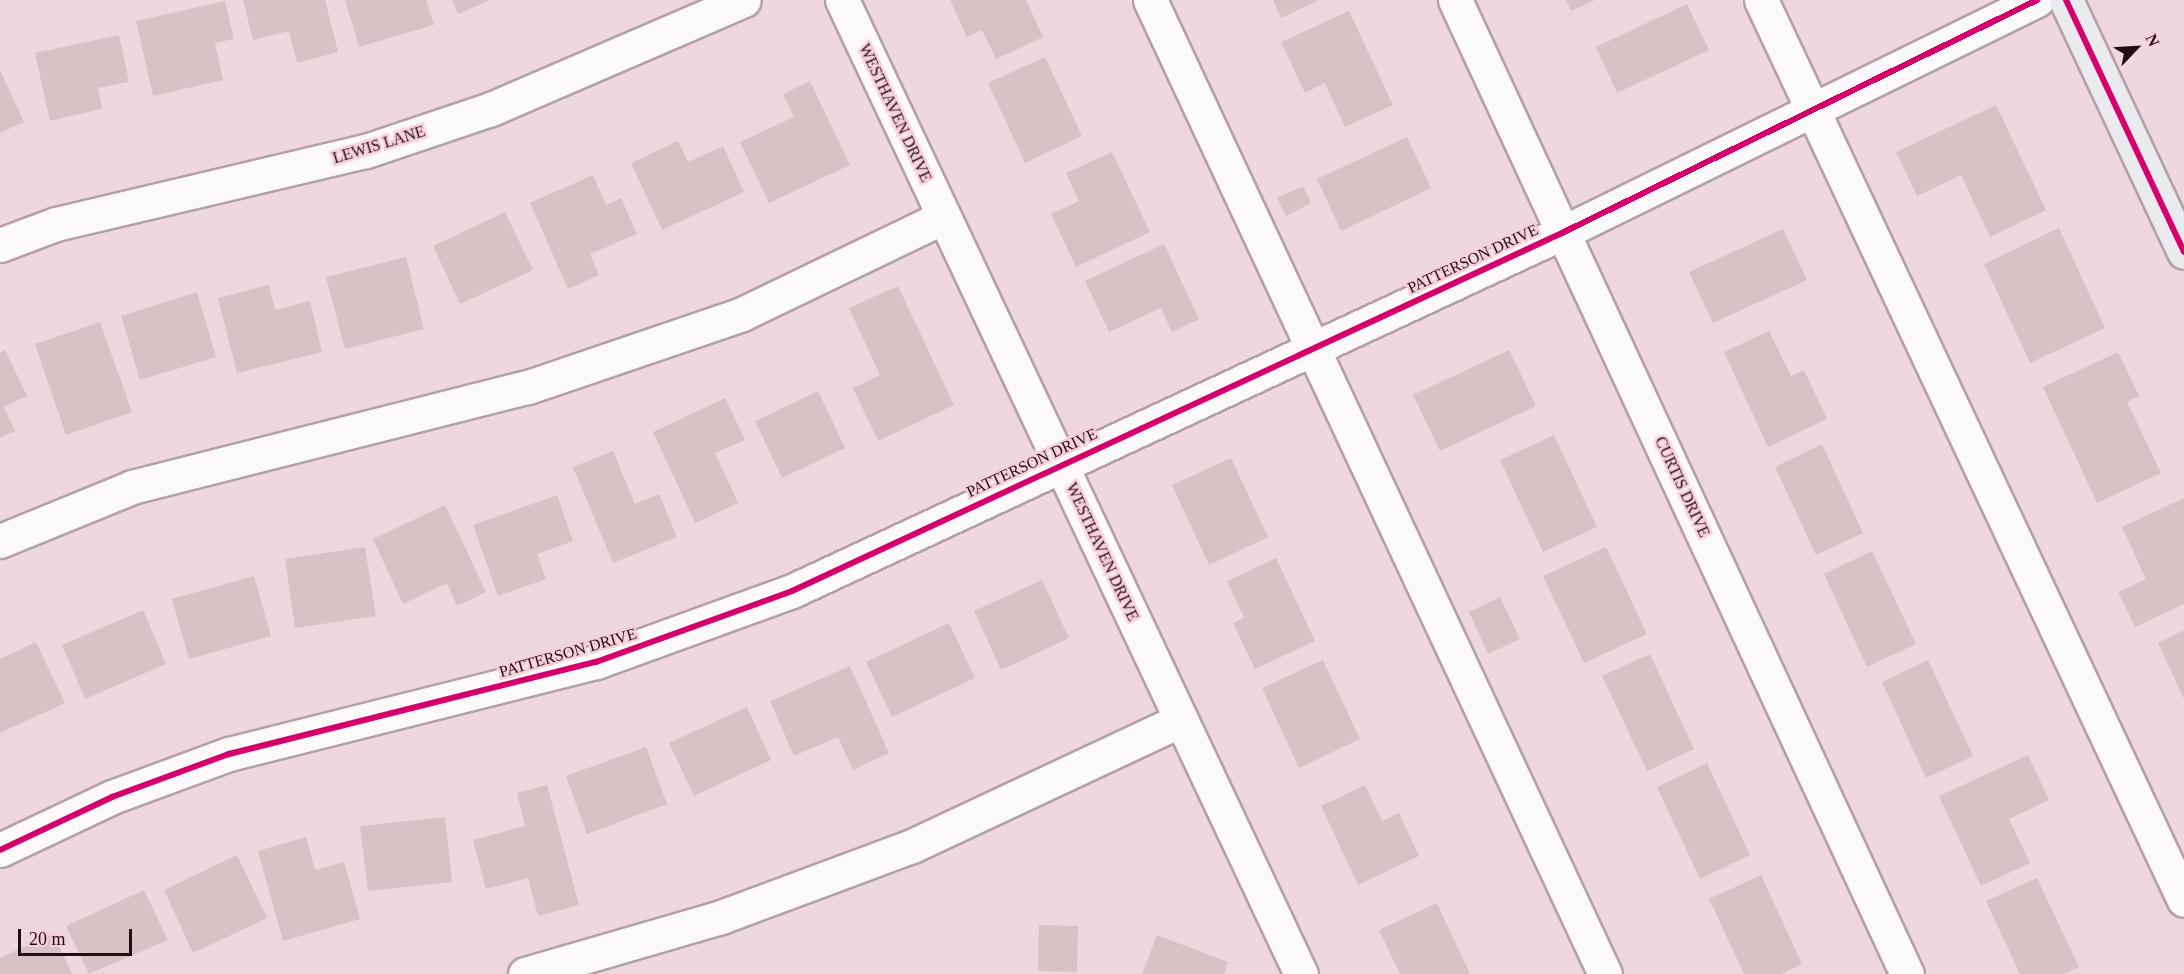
<!DOCTYPE html>
<style>
body{margin:0}
#map{position:relative;width:2184px;height:974px;overflow:hidden;background:#eed8de;font-family:"Times New Roman",serif}
div>[style]{position:absolute}
[style*='--x']{left:calc(var(--x)*1px);top:calc(var(--y)*1px);width:calc(var(--w)*1px);rotate:calc(var(--a)*1deg)}
.building>*{inset:0;background:#d9c2c5}
.roads{filter:drop-shadow(2px 0 #b4a0a6) drop-shadow(-2px 0 #b4a0a6) drop-shadow(0 2px #b4a0a6) drop-shadow(0 -2px #b4a0a6)}
.minor>*{height:33px;margin:-16.5px;padding:0 16.5px;transform-origin:16.5px;border-radius:16.5px;background:#fcf9fa}
.major>*{height:33px;margin:-16.5px;padding:0 16.5px;transform-origin:16.5px;border-radius:16.5px;background:#e9ebef}
.cycleway>*{height:6px;margin:-3px;padding:0 3px;transform-origin:3px;border-radius:3px;background:#d6006c}
span{translate:-50% -50%;white-space:nowrap;text-align:center;line-height:1.15;-webkit-text-stroke:5px #f7cfda;paint-order:stroke}
.street-label{font-size:16px;color:#230d15}
.north{position:absolute;left:2106px;top:18px;width:60px;height:60px;-webkit-text-stroke:4px #f7cfda;paint-order:stroke;rotate:65deg;font-size:16px;font-weight:700;line-height:24px;text-align:center;color:#230d15}
.north::after{content:'';display:block;margin:auto;width:21px;height:27px;background:#230d15;clip-path:polygon(50% 0,100% 100%,50% 72%,0 100%)}
.scale{position:absolute;left:18px;top:929px;width:114px;height:27px;box-sizing:border-box;border:3px solid #230d15;border-top:0;padding-left:8px;font-size:18px;line-height:21px;white-space:nowrap;color:#230d15;-webkit-text-stroke:4px #f7cfda;paint-order:stroke}
</style>
<div id="map">
<div class="building">
<i style="clip-path:polygon(243px 0,325px 0,338px 52px,297px 63px,289px 31px,253px 40px)"></i>
<i style="clip-path:polygon(345px 0,426px 0,434px 25px,359px 47px)"></i>
<i style="clip-path:polygon(452px 0,491px 0,458px 14px)"></i>
<i style="clip-path:polygon(950px 0,1026px 0,1043px 37px,996px 59px,982px 30px,967px 37px)"></i>
<i style="clip-path:polygon(1273px 0,1319px 0,1281px 18px)"></i>
<i style="clip-path:polygon(1566px 0,1595px 0,1571px 11px)"></i>
<i style="clip-path:polygon(225px 1px,234px 39px,215px 43px,223px 80px,153px 96px,136px 21px)"></i>
<i style="clip-path:polygon(1687px 4px,1709px 50px,1617px 93px,1596px 47px)"></i>
<i style="clip-path:polygon(1349px 11px,1393px 105px,1345px 127px,1325px 83px,1305px 93px,1281px 42px)"></i>
<i style="clip-path:polygon(119px 35px,129px 82px,98px 88px,102px 109px,50px 121px,35px 53px)"></i>
<i style="clip-path:polygon(1045px 57px,1082px 136px,1025px 163px,988px 83px)"></i>
<i style="clip-path:polygon(0 70px,24px 122px,0 133px)"></i>
<i style="clip-path:polygon(810px 81px,850px 165px,769px 203px,740px 142px,794px 117px,783px 94px)"></i>
<i style="clip-path:polygon(1996px 105px,2046px 210px,1990px 237px,1961px 175px,1917px 196px,1896px 152px)"></i>
<i style="clip-path:polygon(1407px 137px,1431px 188px,1341px 231px,1317px 179px)"></i>
<i style="clip-path:polygon(678px 141px,688px 162px,723px 146px,744px 192px,662px 230px,631px 163px)"></i>
<i style="clip-path:polygon(1112px 152px,1150px 232px,1076px 267px,1051px 214px,1079px 201px,1066px 173px)"></i>
<i style="clip-path:polygon(593px 175px,606px 205px,621px 198px,637px 234px,590px 254px,599px 275px,568px 289px,530px 203px)"></i>
<i style="clip-path:polygon(1303px 186px,1311px 203px,1286px 216px,1277px 198px)"></i>
<i style="clip-path:polygon(505px 212px,533px 270px,460px 304px,433px 246px)"></i>
<i style="clip-path:polygon(2059px 228px,2105px 328px,2030px 363px,1984px 264px)"></i>
<i style="clip-path:polygon(1783px 229px,1807px 280px,1713px 323px,1689px 272px)"></i>
<i style="clip-path:polygon(1164px 244px,1199px 319px,1172px 332px,1161px 308px,1109px 332px,1085px 281px)"></i>
<i style="clip-path:polygon(406px 257px,424px 329px,345px 349px,326px 277px)"></i>
<i style="clip-path:polygon(269px 285px,275px 310px,310px 301px,322px 352px,237px 373px,218px 298px)"></i>
<i style="clip-path:polygon(898px 286px,954px 405px,878px 441px,853px 388px,880px 375px,849px 308px)"></i>
<i style="clip-path:polygon(197px 292px,216px 357px,140px 380px,121px 316px)"></i>
<i style="clip-path:polygon(100px 322px,132px 412px,66px 435px,35px 344px)"></i>
<i style="clip-path:polygon(1769px 331px,1791px 376px,1804px 370px,1827px 419px,1768px 447px,1724px 352px)"></i>
<i style="clip-path:polygon(5px 350px,27px 396px,4px 407px,15px 431px,0 438px,0 353px)"></i>
<i style="clip-path:polygon(1509px 350px,1536px 406px,1440px 451px,1413px 395px)"></i>
<i style="clip-path:polygon(2118px 352px,2139px 396px,2127px 402px,2161px 473px,2097px 503px,2043px 387px)"></i>
<i style="clip-path:polygon(818px 391px,845px 448px,782px 478px,755px 421px)"></i>
<i style="clip-path:polygon(725px 398px,745px 440px,715px 453px,738px 503px,695px 523px,653px 432px)"></i>
<i style="clip-path:polygon(1554px 435px,1597px 527px,1543px 552px,1500px 460px)"></i>
<i style="clip-path:polygon(1822px 444px,1863px 533px,1816px 555px,1775px 467px)"></i>
<i style="clip-path:polygon(613px 451px,635px 504px,659px 494px,677px 537px,613px 563px,573px 467px)"></i>
<i style="clip-path:polygon(1231px 458px,1268px 537px,1209px 565px,1172px 485px)"></i>
<i style="clip-path:polygon(557px 495px,573px 541px,537px 554px,546px 579px,498px 596px,473px 525px)"></i>
<i style="clip-path:polygon(2184px 498px,2184px 604px,2135px 627px,2118px 592px,2146px 579px,2122px 527px)"></i>
<i style="clip-path:polygon(445px 505px,486px 592px,457px 606px,447px 583px,403px 604px,373px 539px)"></i>
<i style="clip-path:polygon(365px 547px,376px 616px,295px 628px,285px 559px)"></i>
<i style="clip-path:polygon(1606px 547px,1647px 634px,1584px 663px,1543px 576px)"></i>
<i style="clip-path:polygon(1872px 551px,1916px 644px,1867px 667px,1824px 574px)"></i>
<i style="clip-path:polygon(1276px 558px,1315px 641px,1255px 669px,1233px 623px,1244px 618px,1227px 581px)"></i>
<i style="clip-path:polygon(254px 576px,271px 636px,189px 659px,172px 599px)"></i>
<i style="clip-path:polygon(1042px 580px,1069px 638px,1001px 670px,974px 611px)"></i>
<i style="clip-path:polygon(1500px 597px,1520px 639px,1488px 654px,1469px 612px)"></i>
<i style="clip-path:polygon(143px 610px,166px 664px,85px 699px,62px 645px)"></i>
<i style="clip-path:polygon(949px 623px,975px 678px,892px 717px,866px 662px)"></i>
<i style="clip-path:polygon(2184px 630px,2184px 699px,2158px 643px)"></i>
<i style="clip-path:polygon(36px 642px,65px 703px,0 733px,0 659px)"></i>
<i style="clip-path:polygon(1650px 654px,1694px 749px,1647px 771px,1602px 676px)"></i>
<i style="clip-path:polygon(1323px 660px,1360px 739px,1299px 768px,1262px 688px)"></i>
<i style="clip-path:polygon(1928px 660px,1973px 756px,1926px 778px,1882px 682px)"></i>
<i style="clip-path:polygon(850px 666px,889px 753px,853px 770px,838px 737px,794px 756px,770px 701px)"></i>
<i style="clip-path:polygon(747px 707px,771px 760px,694px 796px,669px 743px)"></i>
<i style="clip-path:polygon(646px 747px,667px 804px,587px 834px,566px 776px)"></i>
<i style="clip-path:polygon(2028px 755px,2049px 800px,2009px 819px,2030px 863px,1981px 886px,1939px 796px)"></i>
<i style="clip-path:polygon(1707px 763px,1750px 855px,1700px 879px,1657px 787px)"></i>
<i style="clip-path:polygon(547px 785px,579px 905px,538px 916px,528px 878px,486px 889px,473px 840px,525px 826px,517px 793px)"></i>
<i style="clip-path:polygon(1365px 785px,1382px 821px,1399px 813px,1419px 856px,1358px 885px,1321px 806px)"></i>
<i style="clip-path:polygon(445px 817px,452px 882px,368px 891px,360px 826px)"></i>
<i style="clip-path:polygon(306px 837px,315px 870px,344px 862px,360px 919px,283px 941px,258px 851px)"></i>
<i style="clip-path:polygon(237px 855px,267px 918px,193px 953px,164px 890px)"></i>
<i style="clip-path:polygon(1761px 875px,1802px 964px,1781px 974px,1744px 974px,1709px 899px)"></i>
<i style="clip-path:polygon(2037px 878px,2079px 967px,2064px 974px,2020px 974px,1986px 901px)"></i>
<i style="clip-path:polygon(144px 890px,168px 940px,89px 974px,66px 926px)"></i>
<i style="clip-path:polygon(1437px 903px,1470px 974px,1400px 974px,1379px 930px)"></i>
<i style="clip-path:polygon(1039px 925px,1078px 926px,1077px 972px,1038px 971px)"></i>
<i style="clip-path:polygon(53px 933px,72px 974px,0 974px,0 958px)"></i>
<i style="clip-path:polygon(1157px 935px,1228px 962px,1224px 974px,1142px 974px)"></i>
</div>
<div class="roads">
<div class="minor">
<i style="--x:842;--y:0;--w:1077;--a:64.77"></i>
<i style="--x:1150;--y:0;--w:1075;--a:64.96"></i>
<i style="--x:1455;--y:0;--w:1074;--a:65.11"></i>
<i style="--x:1761;--y:0;--w:994;--a:64.83"></i>
<i style="--x:0;--y:245;--w:60;--a:-20.6"></i>
<i style="--x:56;--y:224;--w:318;--a:-13.3"></i>
<i style="--x:366;--y:151;--w:132;--a:-18.6"></i>
<i style="--x:491;--y:109;--w:275;--a:-23.3"></i>
<i style="--x:0;--y:541;--w:143;--a:-22.2"></i>
<i style="--x:132;--y:487;--w:408;--a:-14.2"></i>
<i style="--x:528;--y:387;--w:226;--a:-18.8"></i>
<i style="--x:742;--y:314;--w:224;--a:-25.7"></i>
<i style="--x:0;--y:850;--w:124;--a:-25.3"></i>
<i style="--x:112;--y:797;--w:125;--a:-20.2"></i>
<i style="--x:229;--y:754;--w:378;--a:-14.1"></i>
<i style="--x:596;--y:662;--w:208;--a:-19.9"></i>
<i style="--x:792;--y:591;--w:851;--a:-24.94"></i>
<i style="--x:1564;--y:232;--w:527;--a:-26.13"></i>
<i style="--x:525;--y:974;--w:204;--a:-16.2"></i>
<i style="--x:721;--y:917;--w:204;--a:-20.4"></i>
<i style="--x:912;--y:846;--w:297;--a:-25.1"></i>
</div>
<div class="major">
<i style="--x:2066;--y:0;--w:278;--a:64.9"></i>
</div>
</div>
<div class="cycleway">
<i style="--x:2066;--y:0;--w:278;--a:64.9"></i>
<i style="--x:0;--y:850;--w:124;--a:-25.3"></i>
<i style="--x:112;--y:797;--w:125;--a:-20.2"></i>
<i style="--x:229;--y:754;--w:378;--a:-14.1"></i>
<i style="--x:596;--y:662;--w:208;--a:-19.9"></i>
<i style="--x:792;--y:591;--w:851;--a:-24.94"></i>
<i style="--x:1564;--y:232;--w:527;--a:-26.13"></i>
</div>
<div class="street-label">
<span style="left:895px;top:113px;rotate:65deg">WESTHAVEN DRIVE</span>
<span style="left:379px;top:145px;rotate:-17deg">LEWIS LANE</span>
<span style="left:1473px;top:259px;rotate:-25deg">PATTERSON DRIVE</span>
<span style="left:1032px;top:463px;rotate:-25deg">PATTERSON DRIVE</span>
<span style="left:1682px;top:487px;rotate:65deg">CURTIS DRIVE</span>
<span style="left:1102px;top:552px;rotate:65deg">WESTHAVEN DRIVE</span>
<span style="left:568px;top:653px;rotate:-16deg">PATTERSON DRIVE</span>
</div>
<div class="north">N</div>
<div class="scale">20 m</div>
</div>
